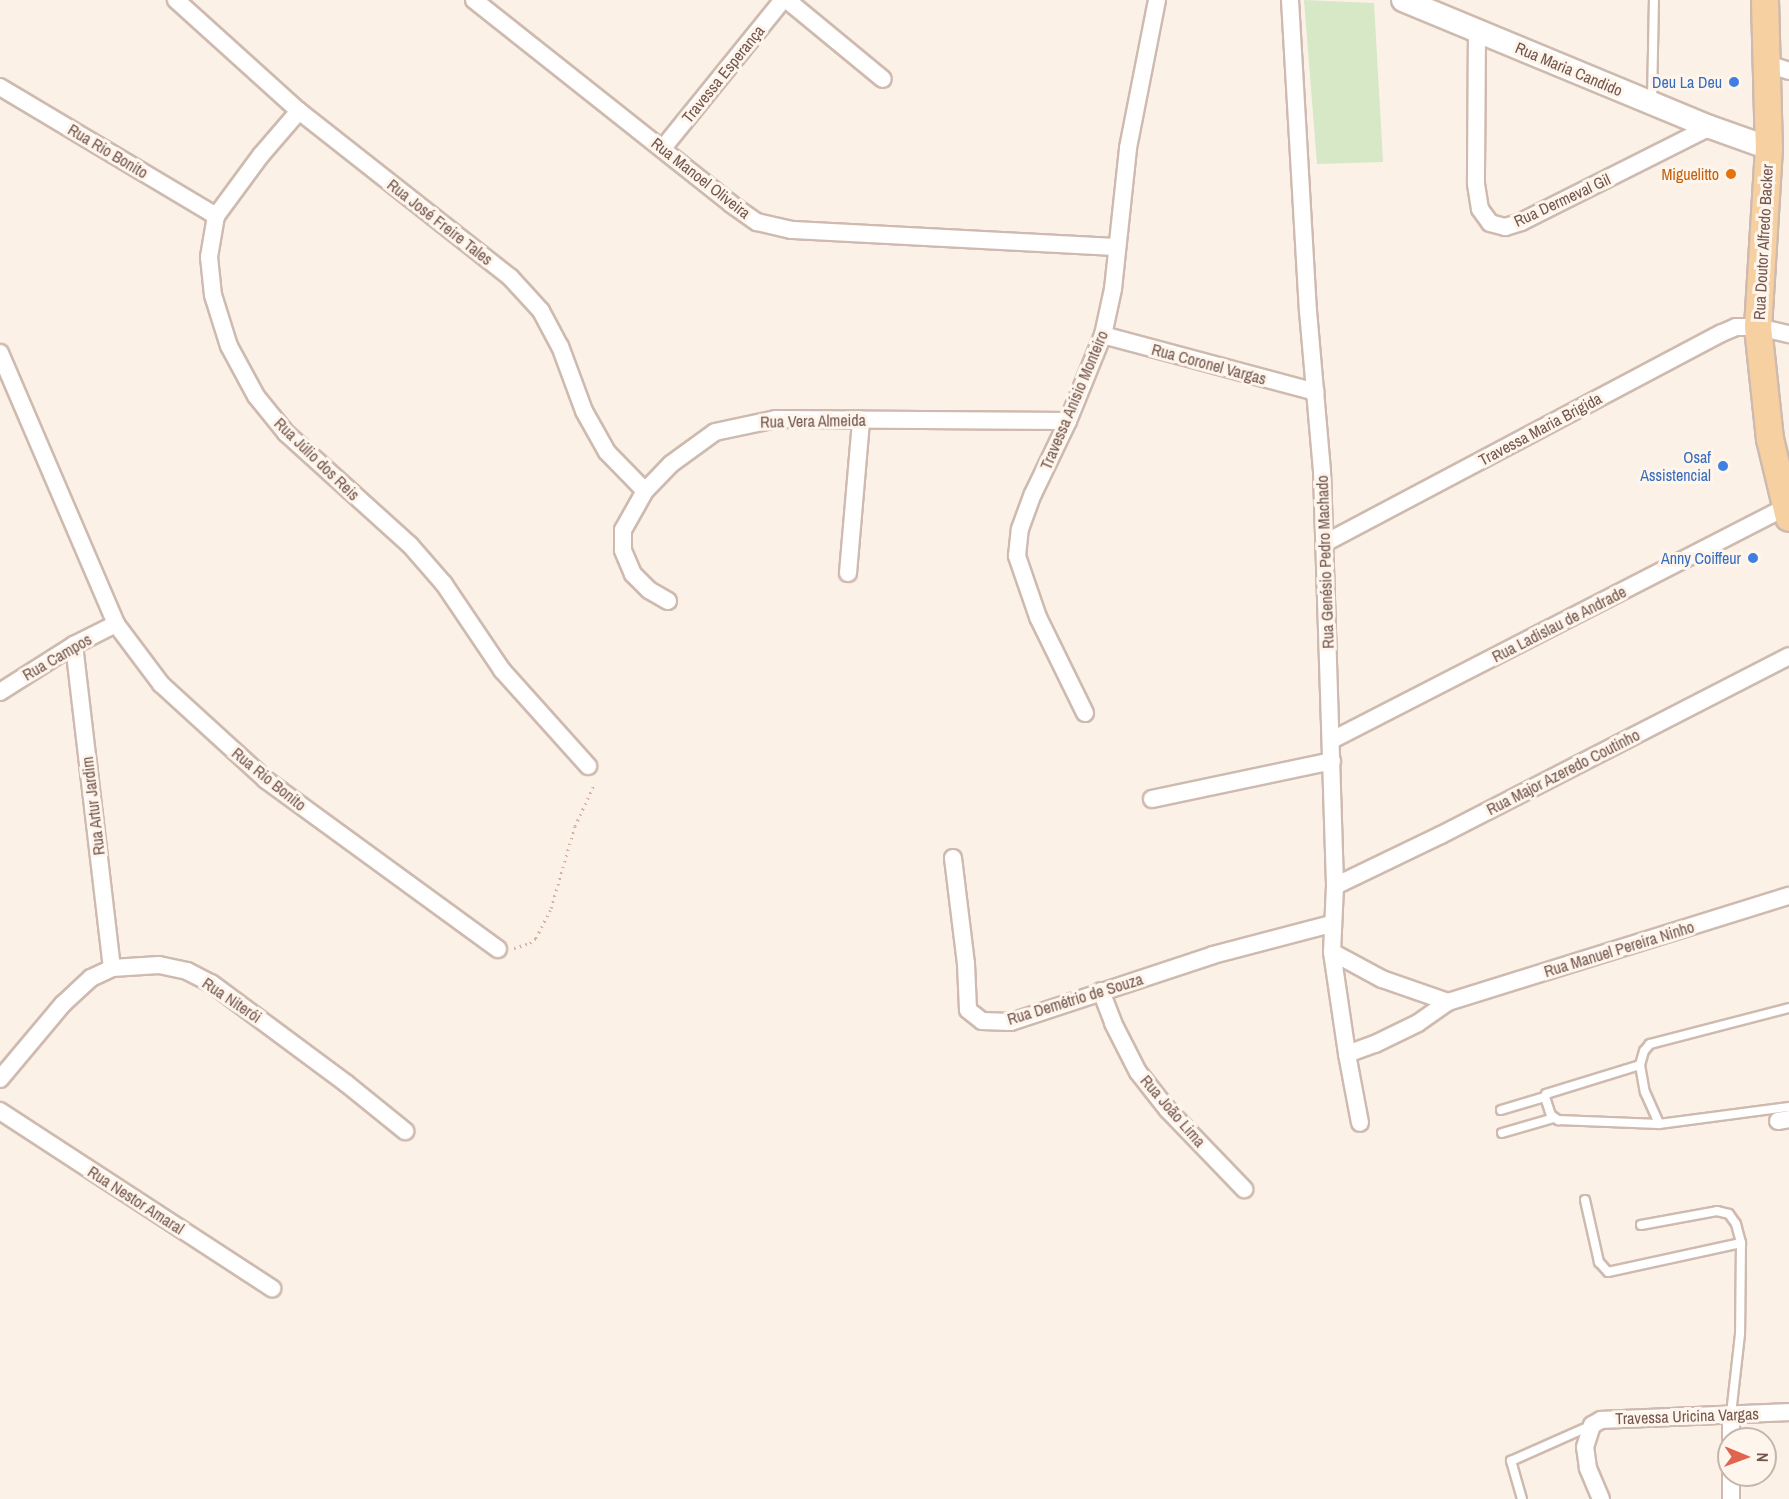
<!DOCTYPE html>
<meta charset="utf-8">
<style>
body{margin:0}
#map{position:relative;width:1789px;height:1499px;overflow:hidden;background:#fbf1e6;font-family:"Archivo Narrow",sans-serif}
div>[style]{position:absolute}
[style*='--x']{left:calc(var(--x)*1px);top:calc(var(--y)*1px);width:calc(var(--w)*1px);rotate:calc(var(--a)*1deg)}
.green>*{inset:0;background:#d6e8c5}
.path>*{height:3px;margin-top:-1.5px;transform-origin:0;background:repeating-linear-gradient(90deg,#d5b1a1 0 1.5px,transparent 0 6px)}
.roads{filter:drop-shadow(2px 0 #cfbaaf) drop-shadow(-2px 0 #cfbaaf) drop-shadow(0 2px #cfbaaf) drop-shadow(0 -2px #cfbaaf)}
.lane>*{height:8px;margin:-4px;padding:0 4px;transform-origin:4px;border-radius:4px;background:#fff}
.street>*{height:16px;margin:-8px;padding:0 8px;transform-origin:8px;border-radius:8px;background:#fff}
.secondary>*{height:22px;margin:-11px;padding:0 11px;transform-origin:11px;border-radius:11px;background:#fff}
.primary>*{height:26px;margin:-13px;padding:0 13px;transform-origin:13px;border-radius:13px;background:#f7d0a1}
.dots>*{width:16px;height:16px;translate:-50% -50%;box-sizing:border-box;border:3px solid #fef5ec;border-radius:50%}
span{translate:-50% -50%;white-space:nowrap;text-align:center;line-height:1.15;-webkit-text-stroke:6px #fef5ec;paint-order:stroke}
.street-label{font-size:16px;color:#73564c}
.shop-label{font-size:16px;color:#366cbe}
.right{translate:-100% -50%;text-align:right}
.food-label{font-size:16px;color:#c56008}
.north{position:absolute;left:1717px;top:1427px;width:60px;height:60px;box-sizing:border-box;background:#fef5ec;border:2px solid #c6b5ac;border-radius:50%;rotate:91deg;font-size:16px;font-weight:700;line-height:24px;text-align:center;color:#73564c}
.north::after{content:'';display:block;margin:auto;width:21px;height:27px;background:#e06450;clip-path:polygon(50% 0,100% 100%,50% 72%,0 100%)}
</style>
<div id="map">
<div class="green">
<i style="clip-path:polygon(1304px 0,1374px 3px,1383px 162px,1317px 164px)"></i>
</div>
<div class="path">
<i style="--x:514;--y:948;--w:17;--a:-17"></i>
<i style="--x:530;--y:943;--w:8;--a:-40"></i>
<i style="--x:536;--y:938;--w:34;--a:-63"></i>
<i style="--x:551;--y:908;--w:85;--a:-73.7"></i>
<i style="--x:575;--y:826;--w:47;--a:-65.1"></i>
</div>
<div class="roads">
<div class="lane">
<i style="--x:1652;--y:102;--w:102;--a:-88.9"></i>
<i style="--x:1789;--y:1008;--w:144;--a:165.5"></i>
<i style="--x:1650;--y:1044;--w:9;--a:131"></i>
<i style="--x:1644;--y:1051;--w:15;--a:106"></i>
<i style="--x:1640;--y:1065;--w:27;--a:80"></i>
<i style="--x:1645;--y:1092;--w:35;--a:66"></i>
<i style="--x:1659;--y:1124;--w:131;--a:-7.5"></i>
<i style="--x:1640;--y:1065;--w:98;--a:162.9"></i>
<i style="--x:1546;--y:1094;--w:3;--a:108"></i>
<i style="--x:1545;--y:1097;--w:19;--a:72"></i>
<i style="--x:1551;--y:1115;--w:9;--a:36"></i>
<i style="--x:1558;--y:1120;--w:101;--a:2.3"></i>
<i style="--x:1501;--y:1110;--w:46;--a:-16.5"></i>
<i style="--x:1502;--y:1133;--w:54;--a:-16.1"></i>
<i style="--x:1585;--y:1200;--w:64;--a:77.3"></i>
<i style="--x:1599;--y:1262;--w:13;--a:48"></i>
<i style="--x:1608;--y:1272;--w:136;--a:-12.3"></i>
<i style="--x:1641;--y:1225;--w:77;--a:-10.4"></i>
<i style="--x:1717;--y:1211;--w:12;--a:14"></i>
<i style="--x:1729;--y:1214;--w:12;--a:55"></i>
<i style="--x:1736;--y:1224;--w:20;--a:75"></i>
<i style="--x:1741;--y:1243;--w:91;--a:90.6"></i>
<i style="--x:1740;--y:1334;--w:81;--a:96.4"></i>
<i style="--x:1522;--y:1499;--w:40;--a:-106"></i>
<i style="--x:1511;--y:1461;--w:89;--a:-24"></i>
</div>
<div class="street">
<i style="--x:176;--y:0;--w:166;--a:42.1"></i>
<i style="--x:299;--y:111;--w:268;--a:38.2"></i>
<i style="--x:510;--y:277;--w:46;--a:47.6"></i>
<i style="--x:541;--y:311;--w:40;--a:62"></i>
<i style="--x:560;--y:346;--w:69;--a:69.7"></i>
<i style="--x:584;--y:411;--w:47;--a:60.7"></i>
<i style="--x:607;--y:452;--w:54;--a:45.7"></i>
<i style="--x:474;--y:0;--w:328;--a:38.4"></i>
<i style="--x:731;--y:204;--w:32;--a:35"></i>
<i style="--x:757;--y:222;--w:36;--a:13"></i>
<i style="--x:792;--y:230;--w:325;--a:3"></i>
<i style="--x:787;--y:0;--w:124;--a:39.5"></i>
<i style="--x:1290;--y:0;--w:312;--a:86.7"></i>
<i style="--x:1308;--y:311;--w:161;--a:85"></i>
<i style="--x:1322;--y:471;--w:415;--a:88.2"></i>
<i style="--x:1335;--y:886;--w:66;--a:92.6"></i>
<i style="--x:1332;--y:952;--w:103;--a:81.6"></i>
<i style="--x:1347;--y:1054;--w:70;--a:79.3"></i>
<i style="--x:1477;--y:30;--w:154;--a:90.4"></i>
<i style="--x:1476;--y:184;--w:25;--a:81"></i>
<i style="--x:1480;--y:209;--w:17;--a:54"></i>
<i style="--x:1490;--y:223;--w:16;--a:15"></i>
<i style="--x:1505;--y:227;--w:17;--a:-17"></i>
<i style="--x:1521;--y:222;--w:212;--a:-26.7"></i>
<i style="--x:1768;--y:64;--w:22;--a:18"></i>
<i style="--x:0;--y:87;--w:252;--a:30.8"></i>
<i style="--x:299;--y:111;--w:58;--a:130.8"></i>
<i style="--x:261;--y:155;--w:76;--a:126.4"></i>
<i style="--x:216;--y:216;--w:42;--a:99.7"></i>
<i style="--x:209;--y:257;--w:38;--a:84"></i>
<i style="--x:213;--y:295;--w:53;--a:72.6"></i>
<i style="--x:229;--y:346;--w:57;--a:61.6"></i>
<i style="--x:256;--y:396;--w:48;--a:51"></i>
<i style="--x:286;--y:433;--w:167;--a:42.1"></i>
<i style="--x:410;--y:545;--w:52;--a:48.9"></i>
<i style="--x:444;--y:584;--w:104;--a:56"></i>
<i style="--x:502;--y:670;--w:129;--a:48.1"></i>
<i style="--x:663;--y:148;--w:191;--a:-51"></i>
<i style="--x:1103;--y:335;--w:220;--a:15"></i>
<i style="--x:0;--y:353;--w:295;--a:66.8"></i>
<i style="--x:116;--y:624;--w:75;--a:53.1"></i>
<i style="--x:161;--y:684;--w:142;--a:42.4"></i>
<i style="--x:266;--y:780;--w:287;--a:36.1"></i>
<i style="--x:1325;--y:543;--w:449;--a:-27.9"></i>
<i style="--x:1722;--y:333;--w:15;--a:-23"></i>
<i style="--x:1736;--y:327;--w:22;--a:0"></i>
<i style="--x:1758;--y:327;--w:32;--a:13"></i>
<i style="--x:848;--y:573;--w:154;--a:-85.1"></i>
<i style="--x:668;--y:601;--w:22;--a:-150"></i>
<i style="--x:649;--y:590;--w:23;--a:-135"></i>
<i style="--x:633;--y:574;--w:26;--a:-113"></i>
<i style="--x:623;--y:550;--w:20;--a:-90"></i>
<i style="--x:623;--y:530;--w:45;--a:-60.6"></i>
<i style="--x:645;--y:491;--w:37;--a:-46"></i>
<i style="--x:671;--y:464;--w:54;--a:-36"></i>
<i style="--x:715;--y:432;--w:62;--a:-12"></i>
<i style="--x:776;--y:419;--w:292;--a:0.4"></i>
<i style="--x:74;--y:645;--w:325;--a:83.3"></i>
<i style="--x:0;--y:692;--w:88;--a:-32.4"></i>
<i style="--x:74;--y:645;--w:47;--a:-26.6"></i>
<i style="--x:1085;--y:713;--w:107;--a:-116.1"></i>
<i style="--x:1038;--y:617;--w:65;--a:-109"></i>
<i style="--x:1017;--y:556;--w:27;--a:-84"></i>
<i style="--x:1020;--y:529;--w:37;--a:-70"></i>
<i style="--x:1033;--y:494;--w:81;--a:-64.4"></i>
<i style="--x:1068;--y:421;--w:93;--a:-67.9"></i>
<i style="--x:1103;--y:335;--w:47;--a:-77.7"></i>
<i style="--x:1113;--y:289;--w:142;--a:-83.9"></i>
<i style="--x:1128;--y:148;--w:151;--a:-78.9"></i>
<i style="--x:1332;--y:740;--w:510;--a:-27.17"></i>
<i style="--x:1152;--y:799;--w:184;--a:-11.9"></i>
<i style="--x:953;--y:858;--w:107;--a:83"></i>
<i style="--x:966;--y:964;--w:46;--a:87.5"></i>
<i style="--x:968;--y:1010;--w:18;--a:38"></i>
<i style="--x:982;--y:1021;--w:29;--a:2"></i>
<i style="--x:1011;--y:1022;--w:213;--a:-18.3"></i>
<i style="--x:1213;--y:955;--w:122;--a:-14.7"></i>
<i style="--x:1335;--y:886;--w:118;--a:-25.7"></i>
<i style="--x:1441;--y:835;--w:391;--a:-27.2"></i>
<i style="--x:1332;--y:952;--w:57;--a:28.4"></i>
<i style="--x:1382;--y:979;--w:70;--a:19.2"></i>
<i style="--x:1101;--y:991;--w:34;--a:69"></i>
<i style="--x:1113;--y:1023;--w:55;--a:63"></i>
<i style="--x:1138;--y:1072;--w:48;--a:51.7"></i>
<i style="--x:1168;--y:1110;--w:110;--a:46.1"></i>
<i style="--x:1347;--y:1054;--w:30;--a:-20"></i>
<i style="--x:1375;--y:1044;--w:48;--a:-26"></i>
<i style="--x:1418;--y:1023;--w:37;--a:-35"></i>
<i style="--x:1448;--y:1002;--w:357;--a:-17.3"></i>
<i style="--x:0;--y:1079;--w:98;--a:-50"></i>
<i style="--x:63;--y:1004;--w:38;--a:-43"></i>
<i style="--x:91;--y:978;--w:23;--a:-25"></i>
<i style="--x:112;--y:968;--w:47;--a:-3.7"></i>
<i style="--x:159;--y:965;--w:29;--a:12"></i>
<i style="--x:187;--y:971;--w:27;--a:27"></i>
<i style="--x:211;--y:983;--w:169;--a:36.6"></i>
<i style="--x:347;--y:1084;--w:75;--a:39"></i>
<i style="--x:0;--y:1111;--w:325;--a:33.1"></i>
<i style="--x:1778;--y:1121;--w:11;--a:-10"></i>
<i style="--x:1731;--y:1414;--w:25;--a:90"></i>
<i style="--x:1731;--y:1475;--w:24;--a:90"></i>
<i style="--x:1601;--y:1499;--w:34;--a:-113"></i>
<i style="--x:1588;--y:1468;--w:21;--a:-98"></i>
<i style="--x:1585;--y:1447;--w:23;--a:-72"></i>
<i style="--x:1592;--y:1425;--w:10;--a:-29"></i>
<i style="--x:1601;--y:1420;--w:188;--a:-2.4"></i>
</div>
<div class="secondary">
<i style="--x:1403;--y:0;--w:332;--a:22.5"></i>
<i style="--x:1710;--y:127;--w:63;--a:19.6"></i>
</div>
<div class="primary">
<i style="--x:1765;--y:0;--w:148;--a:88.5"></i>
<i style="--x:1769;--y:148;--w:179;--a:93.5"></i>
<i style="--x:1758;--y:327;--w:113;--a:83.9"></i>
<i style="--x:1770;--y:439;--w:81;--a:76.5"></i>
</div>
</div>
<div class="dots">
<i style="left:1734px;top:82px;background:#3f7fe0"></i>
<i style="left:1731px;top:174px;background:#e8710a"></i>
<i style="left:1723px;top:466px;background:#3f7fe0"></i>
<i style="left:1753px;top:558px;background:#3f7fe0"></i>
</div>
<div class="street-label">
<span style="left:1569px;top:69px;rotate:23deg">Rua Maria Candido</span>
<span style="left:723px;top:74px;rotate:-51deg">Travessa Esperança</span>
<span style="left:108px;top:151px;rotate:31deg">Rua Rio Bonito</span>
<span style="left:701px;top:178px;rotate:38deg">Rua Manoel Oliveira</span>
<span style="left:1562px;top:200px;rotate:-25deg">Rua Dermeval Gil</span>
<span style="left:440px;top:222px;rotate:38deg">Rua José Freire Tales</span>
<span style="left:1763px;top:242px;rotate:-87deg">Rua Doutor Alfredo Backer</span>
<span style="left:1209px;top:364px;rotate:15deg">Rua Coronel Vargas</span>
<span style="left:1074px;top:400px;rotate:-67deg">Travessa Anísio Monteiro</span>
<span style="left:813px;top:421px;rotate:-1deg">Rua Vera Almeida</span>
<span style="left:1540px;top:429px;rotate:-28deg">Travessa Maria Brigida</span>
<span style="left:317px;top:459px;rotate:44deg">Rua Júlio dos Reis</span>
<span style="left:1325px;top:562px;rotate:-92deg">Rua Genésio Pedro Machado</span>
<span style="left:1559px;top:624px;rotate:-27deg">Rua Ladislau de Andrade</span>
<span style="left:57px;top:657px;rotate:-30deg">Rua Campos</span>
<span style="left:1563px;top:772px;rotate:-27deg">Rua Major Azeredo Coutinho</span>
<span style="left:269px;top:779px;rotate:39deg">Rua Rio Bonito</span>
<span style="left:93px;top:806px;rotate:-97deg">Rua Artur Jardim</span>
<span style="left:1619px;top:949px;rotate:-17deg">Rua Manuel Pereira Ninho</span>
<span style="left:1075px;top:999px;rotate:-17deg">Rua Demétrio de Souza</span>
<span style="left:232px;top:1000px;rotate:34deg">Rua Niterói</span>
<span style="left:1173px;top:1111px;rotate:49deg">Rua João Lima</span>
<span style="left:136px;top:1200px;rotate:33deg">Rua Nestor Amaral</span>
<span style="left:1687px;top:1416px;rotate:-2deg">Travessa Uricina Vargas</span>
</div>
<div class="shop-label">
<span class="right" style="left:1722px;top:82px">Deu La Deu</span>
<span class="right" style="left:1711px;top:466px">Osaf<br>Assistencial</span>
<span class="right" style="left:1741px;top:558px">Anny Coiffeur</span>
</div>
<div class="food-label">
<span class="right" style="left:1719px;top:174px">Miguelitto</span>
</div>
<div class="north">N</div>
</div>
